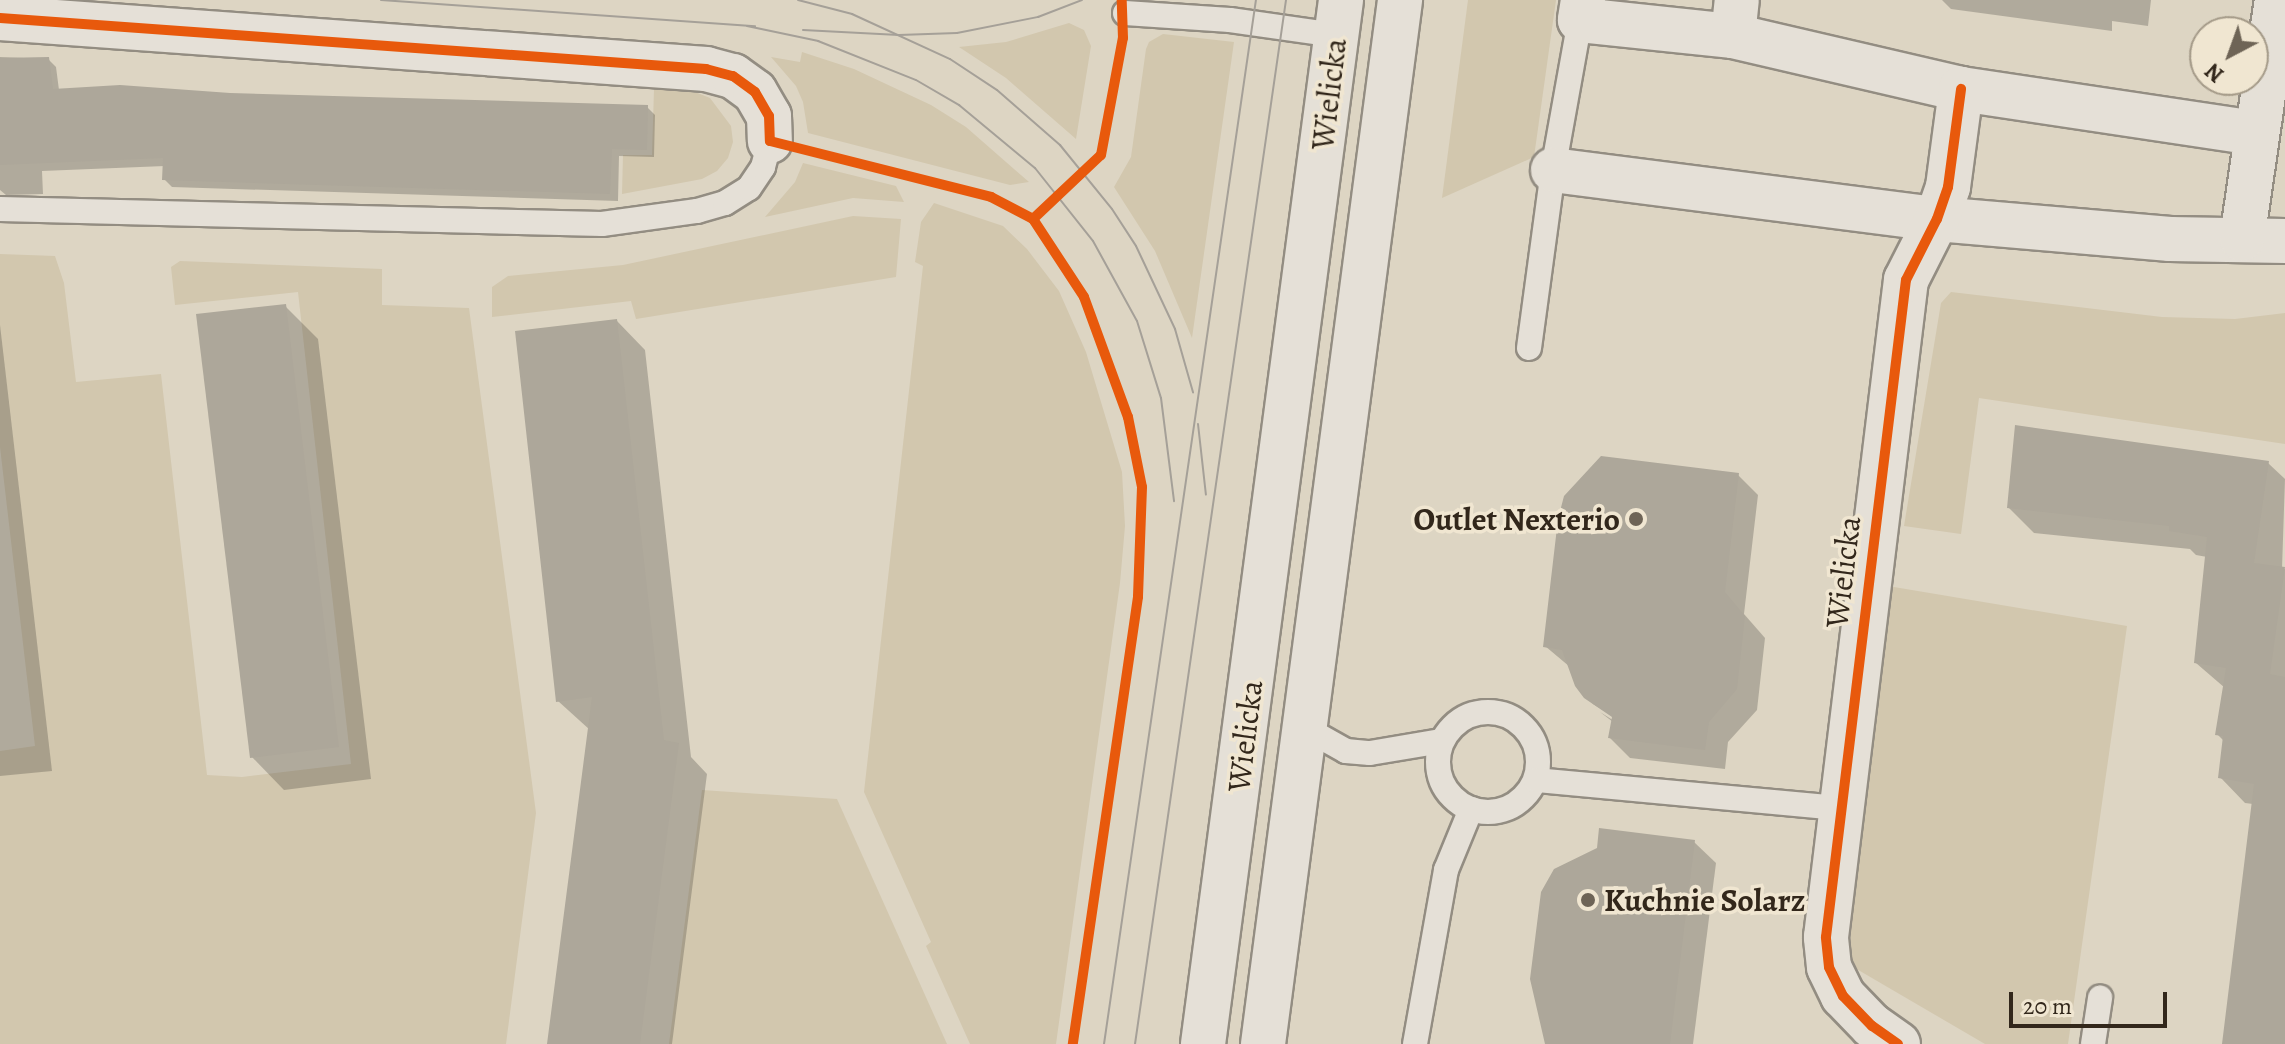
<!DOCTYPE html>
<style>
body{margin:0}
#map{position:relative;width:2285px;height:1044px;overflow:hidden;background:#ddd5c3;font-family:Alegreya,serif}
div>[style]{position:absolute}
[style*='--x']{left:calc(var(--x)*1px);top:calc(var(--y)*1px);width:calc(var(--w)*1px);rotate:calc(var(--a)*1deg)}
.green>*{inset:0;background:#d2c7ae}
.shadow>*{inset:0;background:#0003}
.building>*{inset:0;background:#ada79a}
.roads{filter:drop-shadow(2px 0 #938d82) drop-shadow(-2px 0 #938d82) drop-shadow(0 2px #938d82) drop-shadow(0 -2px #938d82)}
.lane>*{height:24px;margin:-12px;padding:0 12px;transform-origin:12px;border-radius:12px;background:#e5e0d7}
.lane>.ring{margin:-12px;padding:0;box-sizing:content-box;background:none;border:24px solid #e5e0d7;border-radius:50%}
.street>*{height:44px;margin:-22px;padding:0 22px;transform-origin:22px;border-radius:22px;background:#e5e0d7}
.secondary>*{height:44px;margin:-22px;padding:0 22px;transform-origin:22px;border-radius:22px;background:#e5e0d7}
.tram>*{height:2px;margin:-1px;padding:0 1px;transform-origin:1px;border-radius:1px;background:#a5a098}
.cycleway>*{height:10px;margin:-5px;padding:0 5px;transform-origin:5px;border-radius:5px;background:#e8590c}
.dots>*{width:22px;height:22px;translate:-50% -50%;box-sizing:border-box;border:4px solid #f0e6d1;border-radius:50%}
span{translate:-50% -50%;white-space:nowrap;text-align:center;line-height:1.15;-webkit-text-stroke:7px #f0e6d1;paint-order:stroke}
.street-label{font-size:32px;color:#32271b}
.poi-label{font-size:32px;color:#32271b;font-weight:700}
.right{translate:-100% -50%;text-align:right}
.left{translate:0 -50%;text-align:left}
.north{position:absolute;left:2189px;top:16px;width:80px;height:80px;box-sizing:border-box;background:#f0e6d1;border:2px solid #a49a88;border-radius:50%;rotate:221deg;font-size:22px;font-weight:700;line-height:32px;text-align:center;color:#32271b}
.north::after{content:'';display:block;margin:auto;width:28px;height:36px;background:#6e6456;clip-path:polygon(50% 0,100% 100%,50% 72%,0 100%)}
.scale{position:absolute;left:2009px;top:992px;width:158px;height:36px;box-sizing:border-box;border:4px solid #32271b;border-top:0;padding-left:10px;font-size:24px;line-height:28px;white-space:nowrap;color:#32271b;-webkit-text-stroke:6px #f0e6d1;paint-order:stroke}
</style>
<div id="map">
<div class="green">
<i style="clip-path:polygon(1468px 0,1556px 0,1534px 157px,1442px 198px)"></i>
<i style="clip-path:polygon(1069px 23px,1084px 30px,1091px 46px,1076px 139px,1006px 78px,959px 47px,1006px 42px)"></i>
<i style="clip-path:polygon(1163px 34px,1234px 42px,1192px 338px,1155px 251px,1114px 187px,1131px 157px,1146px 49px,1149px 42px)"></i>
<i style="clip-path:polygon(802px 52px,854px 69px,931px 105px,966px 127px,1029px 182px,1010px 185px,808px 133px,803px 102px,796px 86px,771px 57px,800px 62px)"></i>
<i style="clip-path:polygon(654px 89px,695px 92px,710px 98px,731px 126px,733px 142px,728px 158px,717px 171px,702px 179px,622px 194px,623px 155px,652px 155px)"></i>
<i style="clip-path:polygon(803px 163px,896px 186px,904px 202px,853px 198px,765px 217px,795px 182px)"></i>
<i style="clip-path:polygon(934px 203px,1003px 226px,1027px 249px,1059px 291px,1086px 352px,1122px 472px,1125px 526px,1120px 583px,1056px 1044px,970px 1044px,926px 946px,931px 942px,864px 792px,923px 266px,915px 262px,921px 222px)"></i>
<i style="clip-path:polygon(853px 216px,901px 219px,896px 277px,636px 319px,631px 301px,492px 317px,492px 287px,508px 276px,623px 265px)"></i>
<i style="clip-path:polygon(0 254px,55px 256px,64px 283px,76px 382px,161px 374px,207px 775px,242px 777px,351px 764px,298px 292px,175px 305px,171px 267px,180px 261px,382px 269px,382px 305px,469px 308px,536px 813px,506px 1044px,0 1044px,0 751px,35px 746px,0 447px)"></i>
<i style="clip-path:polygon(1951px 292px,2162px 317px,2235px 319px,2285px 313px,2285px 444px,1979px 398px,1961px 534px,1904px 526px,1941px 303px)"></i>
<i style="clip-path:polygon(1882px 585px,2127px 626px,2068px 1044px,1985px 1044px,1848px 964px)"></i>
<i style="clip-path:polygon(702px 790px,837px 799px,947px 1044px,669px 1044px)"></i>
</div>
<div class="shadow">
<i style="clip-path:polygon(1942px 0,2151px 0,2148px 26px,2112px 21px,2112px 31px,1951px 9px)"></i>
<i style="clip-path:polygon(0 57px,48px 59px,56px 67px,59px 90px,647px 107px,655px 115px,654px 157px,619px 156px,618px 201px,172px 187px,164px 179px,165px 166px,42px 171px,43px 194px,6px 195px,0 190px)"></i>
<i style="clip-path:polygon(285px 306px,318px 339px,371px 779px,284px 790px,252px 757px)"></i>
<i style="clip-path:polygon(617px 321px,645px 350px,691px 757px,707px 774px,672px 1044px,549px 1044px,590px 730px,558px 701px)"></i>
<i style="clip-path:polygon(0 325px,52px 771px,0 776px)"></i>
<i style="clip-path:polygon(2268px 463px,2285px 479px,2282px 569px,2285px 569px,2285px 1044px,2224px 1044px,2253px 804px,2245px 803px,2220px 777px,2224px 741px,2217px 734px,2225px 688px,2196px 663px,2207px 557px,2196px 555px,2190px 549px,2034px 533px,2009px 508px)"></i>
<i style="clip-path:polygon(1738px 475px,1758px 495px,1744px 614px,1765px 638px,1757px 710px,1728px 742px,1725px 769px,1630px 758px,1610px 738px,1613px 722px,1600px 712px,1619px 724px,1621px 721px,1593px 704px,1570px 667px,1545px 646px)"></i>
<i style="clip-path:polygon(1694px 842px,1716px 863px,1693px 1044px,1547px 1044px)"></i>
</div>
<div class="building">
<i style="clip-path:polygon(49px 57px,53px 89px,120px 85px,230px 93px,648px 105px,647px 150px,612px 149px,610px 194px,162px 180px,163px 158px,0 165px,0 58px)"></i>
<i style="clip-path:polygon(286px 304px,339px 747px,250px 758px,196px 314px)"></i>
<i style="clip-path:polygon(617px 319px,664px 740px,679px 743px,640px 1044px,547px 1044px,592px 697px,556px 702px,515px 331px)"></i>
<i style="clip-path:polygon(2015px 425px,2269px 461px,2254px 563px,2285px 567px,2270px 674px,2285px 677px,2285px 1044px,2222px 1044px,2254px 784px,2218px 778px,2223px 736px,2215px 735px,2226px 668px,2194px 663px,2207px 537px,2169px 531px,2169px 526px,2007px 508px)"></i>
<i style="clip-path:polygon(1601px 456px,1739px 473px,1725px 592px,1745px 616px,1737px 689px,1709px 722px,1705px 750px,1608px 738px,1612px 717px,1584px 698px,1575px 686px,1562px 650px,1543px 647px,1558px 519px,1564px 496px)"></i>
<i style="clip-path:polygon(1599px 828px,1695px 840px,1670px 1044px,1545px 1044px,1530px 979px,1541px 892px,1554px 869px,1597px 848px)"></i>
</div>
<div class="roads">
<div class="lane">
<i style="--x:1125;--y:13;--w:105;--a:3.8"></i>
<i style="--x:1230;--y:20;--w:107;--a:8.1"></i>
<i style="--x:0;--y:209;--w:602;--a:1.43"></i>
<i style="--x:602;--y:224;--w:96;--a:-7.8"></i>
<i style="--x:697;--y:211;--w:29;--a:-16"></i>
<i style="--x:725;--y:203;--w:28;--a:-32"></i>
<i style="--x:749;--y:188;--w:25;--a:-56"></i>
<i style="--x:763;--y:167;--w:27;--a:-75"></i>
<i style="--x:1529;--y:348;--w:180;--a:-82.3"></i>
<i style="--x:1553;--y:170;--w:152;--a:-79.8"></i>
<i class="ring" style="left:1438px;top:712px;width:76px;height:76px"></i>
<i style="--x:1305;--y:728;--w:47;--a:29.3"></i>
<i style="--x:1346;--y:751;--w:24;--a:5"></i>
<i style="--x:1370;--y:753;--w:73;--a:-9.5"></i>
<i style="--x:1536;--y:780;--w:305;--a:5.3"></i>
<i style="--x:1415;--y:1044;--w:177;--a:-79.9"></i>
<i style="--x:1446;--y:870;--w:66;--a:-67.7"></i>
<i style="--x:2093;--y:1044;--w:47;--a:-81.3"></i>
</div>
<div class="street">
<i style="--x:1583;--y:0;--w:20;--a:99"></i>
<i style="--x:1580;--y:20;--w:154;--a:6"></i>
<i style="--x:1733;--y:36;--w:234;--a:13.1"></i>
<i style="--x:1961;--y:89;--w:297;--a:8.5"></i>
<i style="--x:0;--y:18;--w:708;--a:4.13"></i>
<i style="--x:706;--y:69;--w:28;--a:15"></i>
<i style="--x:733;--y:76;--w:27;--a:36"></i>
<i style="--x:755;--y:92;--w:28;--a:60"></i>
<i style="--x:769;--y:116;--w:25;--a:88"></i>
<i style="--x:1733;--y:36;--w:36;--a:-84"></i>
<i style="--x:1553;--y:170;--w:387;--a:7.3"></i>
<i style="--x:1937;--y:219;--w:234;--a:4.9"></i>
<i style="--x:2170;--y:239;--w:115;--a:1"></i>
<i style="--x:2242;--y:239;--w:242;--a:-81.7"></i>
<i style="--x:1898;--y:1044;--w:32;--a:-145"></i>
<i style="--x:1872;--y:1026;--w:42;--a:-134"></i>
<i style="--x:1843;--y:996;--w:32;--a:-116"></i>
<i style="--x:1829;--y:967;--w:30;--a:-96"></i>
<i style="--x:1826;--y:937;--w:662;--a:-83.06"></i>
<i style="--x:1906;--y:280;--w:68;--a:-63.1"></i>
<i style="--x:1937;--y:219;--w:34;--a:-71"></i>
<i style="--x:1948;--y:187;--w:99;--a:-82.4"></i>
</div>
<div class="secondary">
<i style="--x:1203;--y:1044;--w:1053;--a:-82.47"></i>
<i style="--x:1263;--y:1044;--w:1053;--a:-82.52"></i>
</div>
</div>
<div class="tram">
<i style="--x:381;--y:0;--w:375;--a:4"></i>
<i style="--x:798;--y:0;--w:56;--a:14.5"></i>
<i style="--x:852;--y:14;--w:108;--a:24.7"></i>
<i style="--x:950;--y:59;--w:56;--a:33.4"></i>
<i style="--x:997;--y:90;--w:84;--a:41.1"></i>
<i style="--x:1060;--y:145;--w:82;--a:50.9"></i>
<i style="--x:1112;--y:209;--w:44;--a:57"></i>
<i style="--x:1136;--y:246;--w:92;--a:64.8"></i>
<i style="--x:1175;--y:329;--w:66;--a:74.1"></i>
<i style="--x:747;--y:26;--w:73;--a:11.9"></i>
<i style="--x:818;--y:41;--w:105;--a:21.7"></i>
<i style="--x:916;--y:80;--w:50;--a:30.2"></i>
<i style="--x:959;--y:105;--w:99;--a:39.7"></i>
<i style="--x:1035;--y:168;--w:93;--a:51.5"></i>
<i style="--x:1093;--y:241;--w:91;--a:61.2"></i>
<i style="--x:1137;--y:321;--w:81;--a:72.7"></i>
<i style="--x:1161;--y:398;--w:104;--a:82.8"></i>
<i style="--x:803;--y:30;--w:96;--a:3"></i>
<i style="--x:899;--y:35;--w:58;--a:-2"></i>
<i style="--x:957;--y:33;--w:83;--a:-11.2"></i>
<i style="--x:1038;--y:17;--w:47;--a:-21.1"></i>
<i style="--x:1198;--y:424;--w:71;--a:83.6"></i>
<i style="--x:1104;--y:1044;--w:1055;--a:-81.72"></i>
<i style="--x:1135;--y:1044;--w:1055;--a:-81.77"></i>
</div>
<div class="cycleway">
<i style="--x:0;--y:18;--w:708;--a:4.13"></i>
<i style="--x:706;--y:69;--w:28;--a:15"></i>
<i style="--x:733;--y:76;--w:27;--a:36"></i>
<i style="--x:755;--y:92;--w:28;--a:60"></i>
<i style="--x:769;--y:116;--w:25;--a:88"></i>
<i style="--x:770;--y:141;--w:228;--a:14.2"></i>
<i style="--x:991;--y:197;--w:47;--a:27.6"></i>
<i style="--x:1033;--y:219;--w:93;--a:56.8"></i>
<i style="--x:1084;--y:297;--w:128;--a:69.9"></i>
<i style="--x:1128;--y:417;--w:71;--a:78.7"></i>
<i style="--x:1142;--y:487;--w:110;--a:92.1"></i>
<i style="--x:1138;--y:597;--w:452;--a:98.3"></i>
<i style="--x:1033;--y:219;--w:93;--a:-43.3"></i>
<i style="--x:1101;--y:155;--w:119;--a:-79.4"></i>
<i style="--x:1123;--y:38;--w:38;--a:-92"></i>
<i style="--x:1898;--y:1044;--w:32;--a:-145"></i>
<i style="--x:1872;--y:1026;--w:42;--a:-134"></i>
<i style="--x:1843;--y:996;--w:32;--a:-116"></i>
<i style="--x:1829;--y:967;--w:30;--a:-96"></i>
<i style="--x:1826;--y:937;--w:662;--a:-83.06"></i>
<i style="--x:1906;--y:280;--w:68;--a:-63.1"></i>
<i style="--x:1937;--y:219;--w:34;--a:-71"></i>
<i style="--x:1948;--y:187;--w:99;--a:-82.4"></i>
</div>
<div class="dots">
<i style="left:1636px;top:519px;background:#6e6456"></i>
<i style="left:1588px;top:900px;background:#6e6456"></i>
</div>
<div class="street-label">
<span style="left:1329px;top:94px;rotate:-83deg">Wielicka</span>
<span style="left:1843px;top:572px;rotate:-83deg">Wielicka</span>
<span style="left:1245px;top:736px;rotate:-83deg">Wielicka</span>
</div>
<div class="poi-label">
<span class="right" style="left:1620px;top:519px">Outlet Nexterio</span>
<span class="left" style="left:1604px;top:900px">Kuchnie Solarz</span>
</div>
<div class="north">N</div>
<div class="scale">20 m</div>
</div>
